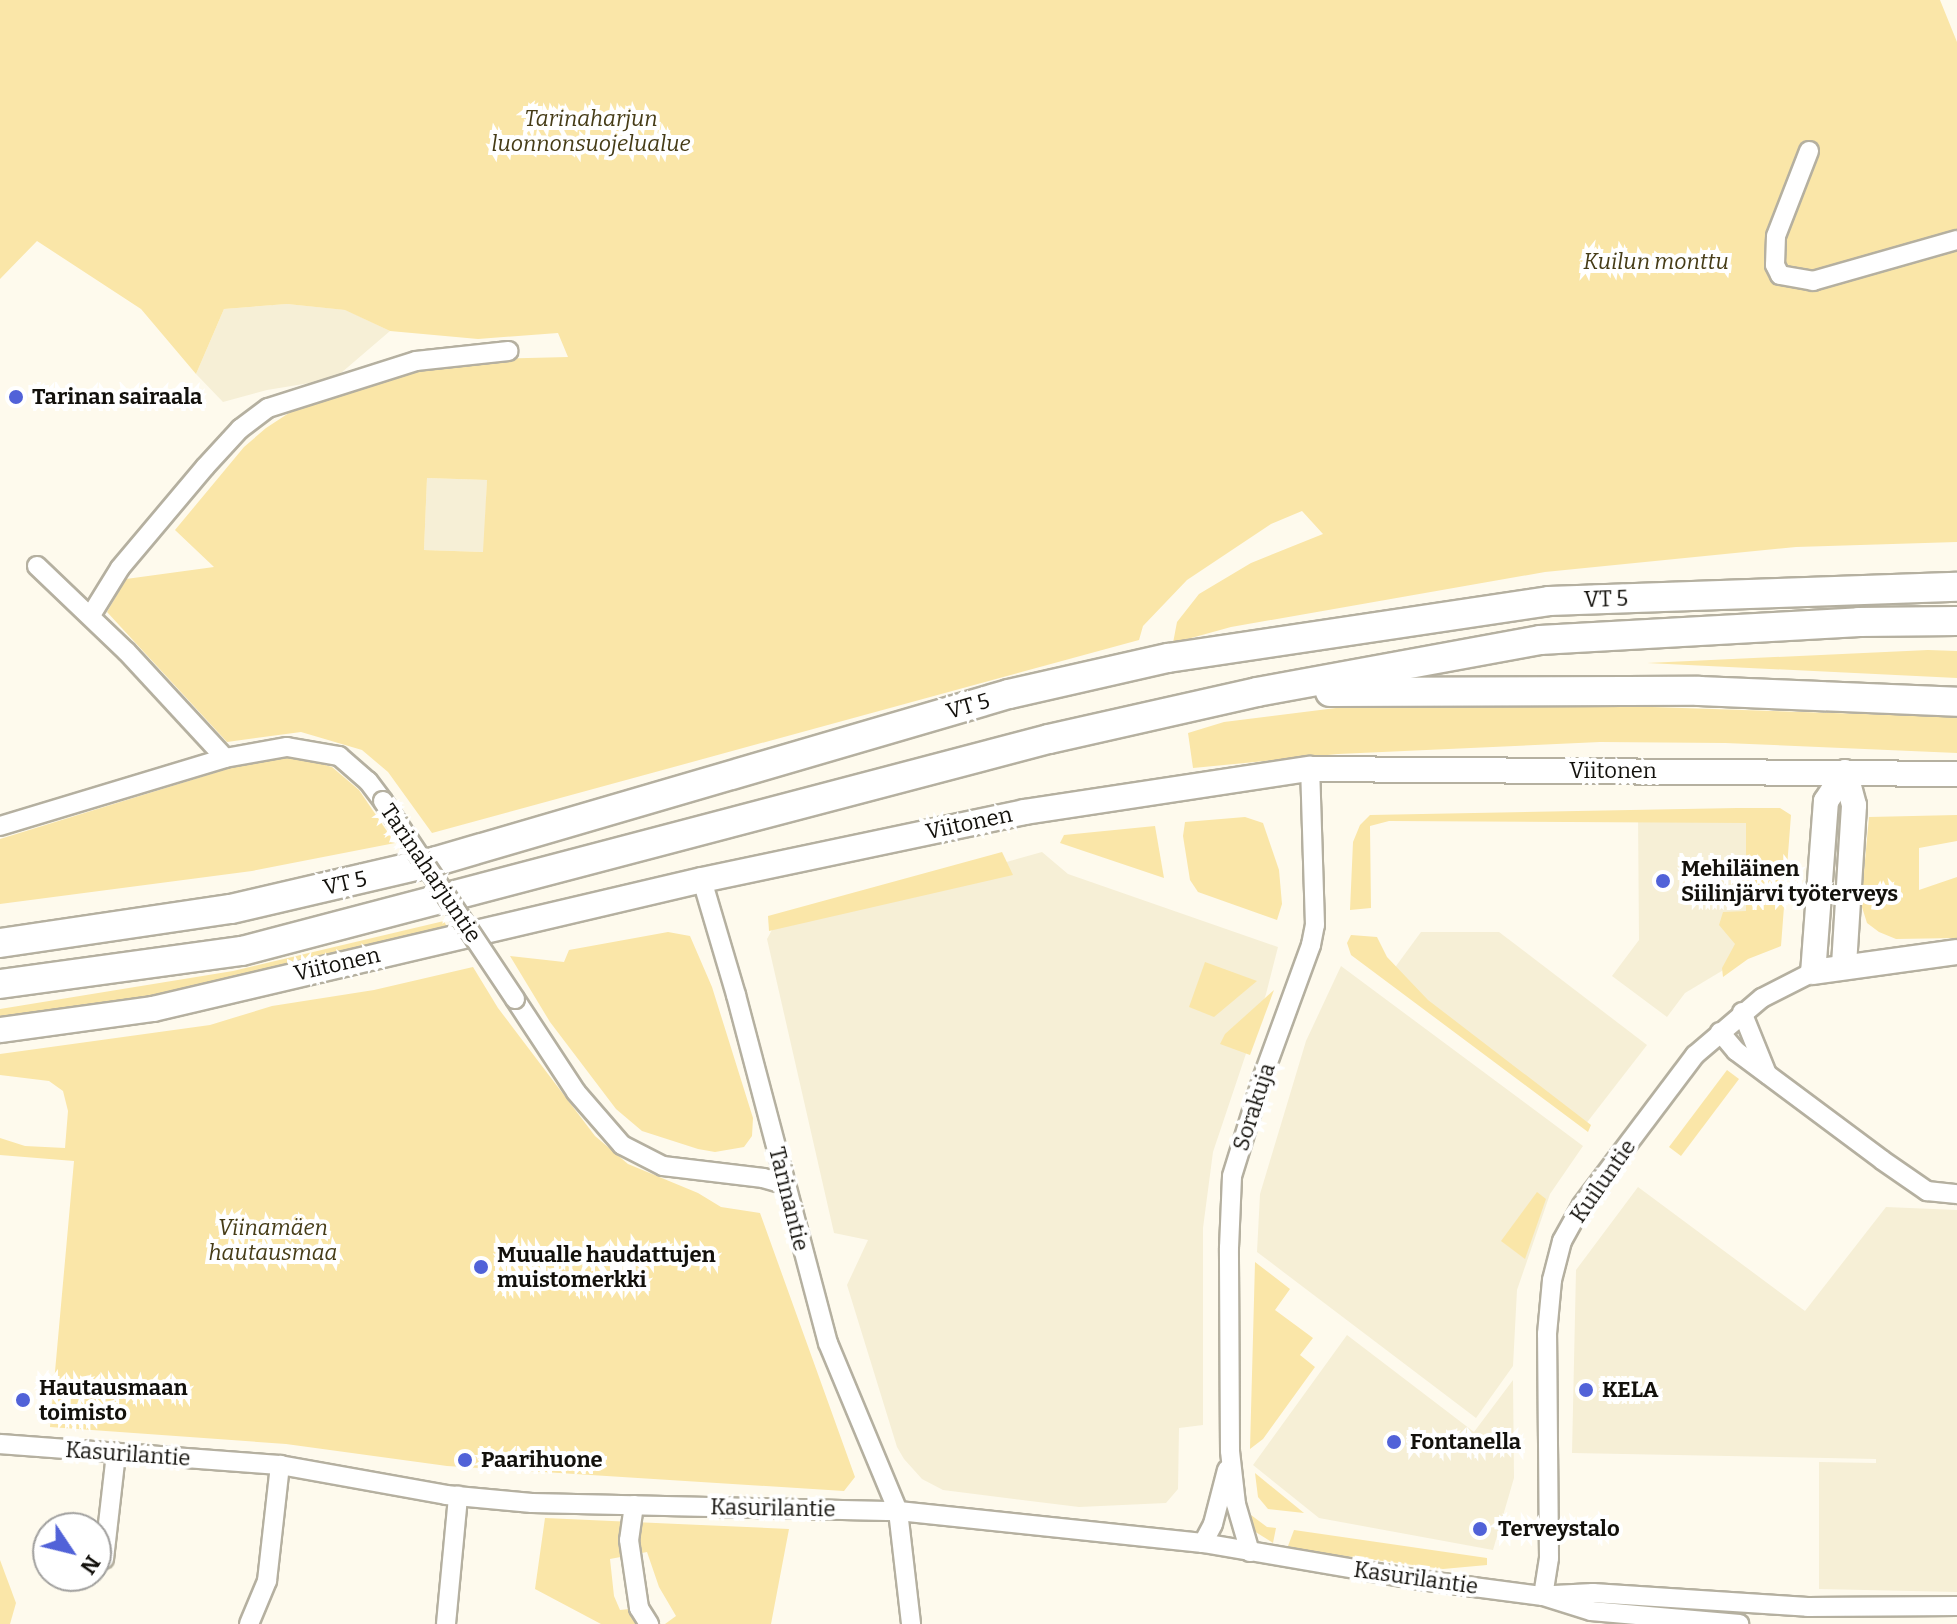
<!DOCTYPE html>
<meta charset="utf-8">
<style>
body{margin:0}
#map{position:relative;width:1957px;height:1624px;overflow:hidden;background:#fefaed;font-family:Bitter,serif}
div>[style]{position:absolute}
[style*='--x']{left:calc(var(--x)*1px);top:calc(var(--y)*1px);width:calc(var(--w)*1px);rotate:calc(var(--a)*1deg)}
.built>*{inset:0;background:#f6efd6}
.green>*{inset:0;background:#fae6a8}
.roads{filter:drop-shadow(2px 0 #b5b0a0) drop-shadow(-2px 0 #b5b0a0) drop-shadow(0 2px #b5b0a0) drop-shadow(0 -2px #b5b0a0)}
.minor>*{height:18px;margin:-9px;padding:0 9px;transform-origin:9px;border-radius:9px;background:#fff}
.major>*{height:24px;margin:-12px;padding:0 12px;transform-origin:12px;border-radius:12px;background:#fff}
.highway>*{height:28px;margin:-14px;padding:0 14px;transform-origin:14px;border-radius:14px;background:#fff}
.bridges{filter:drop-shadow(2px 0 #b5b0a0) drop-shadow(-2px 0 #b5b0a0) drop-shadow(0 2px #b5b0a0) drop-shadow(0 -2px #b5b0a0)}
.minor-bridge>*{height:18px;margin:-9px;padding:0 9px;transform-origin:9px;border-radius:9px;background:#fff}
.dots>*{width:22px;height:22px;translate:-50% -50%;box-sizing:border-box;border:4px solid #fff;border-radius:50%}
span{translate:-50% -50%;white-space:nowrap;text-align:center;line-height:1.15;-webkit-text-stroke:8px #fff;paint-order:stroke}
.park-label{font-size:22px;color:#463c17;font-style:italic}
.poi-label{font-size:22px;color:#13110c;font-weight:700}
.left{translate:0 -50%;text-align:left}
.street-label{font-size:22px;color:#13110c}
.north{position:absolute;left:32px;top:1512px;width:80px;height:80px;box-sizing:border-box;background:#fff;border:2px solid #a1a09e;border-radius:50%;rotate:125deg;font-size:22px;font-weight:700;line-height:32px;text-align:center;color:#13110c}
.north::after{content:'';display:block;margin:auto;width:28px;height:36px;background:#5162d8;clip-path:polygon(50% 0,100% 100%,50% 72%,0 100%)}
</style>
<div id="map">
<div class="built">
<i style="clip-path:polygon(287px 304px,346px 310px,390px 331px,334px 379px,267px 390px,223px 402px,196px 374px,224px 309px)"></i>
<i style="clip-path:polygon(427px 478px,487px 480px,484px 552px,424px 550px)"></i>
<i style="clip-path:polygon(1638px 814px,1765px 819px,1765px 945px,1685px 993px,1667px 1017px,1612px 976px,1639px 940px)"></i>
<i style="clip-path:polygon(1042px 852px,1068px 874px,1278px 947px,1266px 994px,1213px 1152px,1203px 1228px,1203px 1425px,1179px 1428px,1178px 1489px,1166px 1503px,1079px 1507px,943px 1490px,922px 1479px,904px 1459px,897px 1447px,847px 1285px,868px 1240px,834px 1233px,767px 939px,773px 928px)"></i>
<i style="clip-path:polygon(1421px 932px,1499px 932px,1647px 1045px,1585px 1125px,1388px 977px)"></i>
<i style="clip-path:polygon(1341px 966px,1583px 1146px,1550px 1194px,1517px 1290px,1513px 1366px,1476px 1418px,1257px 1252px,1260px 1194px,1306px 1041px)"></i>
<i style="clip-path:polygon(1638px 1187px,1805px 1311px,1886px 1207px,1957px 1210px,1957px 1592px,1819px 1589px,1819px 1462px,1876px 1463px,1876px 1459px,1572px 1453px,1576px 1270px)"></i>
<i style="clip-path:polygon(1347px 1335px,1474px 1432px,1513px 1380px,1514px 1478px,1493px 1550px,1319px 1518px,1253px 1465px)"></i>
</div>
<div class="green">
<i style="clip-path:polygon(evenodd,0 0,1940px 0,1957px 42px,1957px 542px,1796px 547px,1545px 572px,1231px 627px,1173px 643px,1177px 622px,1199px 594px,1251px 563px,1323px 534px,1302px 511px,1271px 524px,1187px 580px,1143px 626px,1139px 640px,432px 833px,388px 772px,362px 750px,301px 732px,227px 742px,107px 612px,126px 579px,214px 567px,175px 530px,244px 447px,266px 428px,324px 390px,416px 361px,568px 357px,558px 333px,478px 339px,390px 331px,345px 310px,287px 304px,224px 309px,196px 374px,141px 309px,37px 241px,0 279px,0 0,427px 478px,487px 480px,483px 552px,424px 550px,427px 478px)"></i>
<i style="clip-path:polygon(1928px 650px,1957px 651px,1957px 678px,1647px 663px)"></i>
<i style="clip-path:polygon(1499px 702px,1957px 717px,1957px 753px,1725px 743px,1600px 742px,1338px 754px,1193px 768px,1188px 733px,1224px 722px,1360px 705px)"></i>
<i style="clip-path:polygon(263px 758px,301px 758px,332px 767px,359px 790px,395px 843px,252px 871px,0 904px,0 839px)"></i>
<i style="clip-path:polygon(1737px 808px,1780px 808px,1791px 815px,1781px 946px,1748px 959px,1723px 977px,1722px 968px,1735px 944px,1719px 925px,1723px 912px,1746px 911px,1746px 823px,1389px 821px,1370px 826px,1371px 908px,1350px 910px,1353px 842px,1360px 825px,1370px 815px)"></i>
<i style="clip-path:polygon(1957px 815px,1957px 841px,1919px 848px,1919px 890px,1957px 877px,1957px 938px,1896px 939px,1879px 932px,1867px 923px,1861px 904px,1869px 817px)"></i>
<i style="clip-path:polygon(1245px 817px,1263px 823px,1279px 870px,1282px 904px,1277px 920px,1198px 892px,1190px 880px,1183px 836px,1185px 822px)"></i>
<i style="clip-path:polygon(1155px 826px,1164px 878px,1060px 843px,1064px 835px)"></i>
<i style="clip-path:polygon(1002px 852px,1013px 875px,769px 931px,768px 916px)"></i>
<i style="clip-path:polygon(444px 921px,448px 929px,206px 987px,0 1019px,0 1009px,233px 971px)"></i>
<i style="clip-path:polygon(668px 932px,690px 936px,712px 987px,753px 1118px,752px 1136px,744px 1147px,715px 1152px,698px 1149px,642px 1131px,616px 1109px,550px 1022px,510px 956px,564px 962px,569px 950px)"></i>
<i style="clip-path:polygon(1351px 935px,1377px 937px,1387px 957px,1428px 1000px,1591px 1125px,1588px 1132px,1351px 955px,1347px 943px)"></i>
<i style="clip-path:polygon(1205px 962px,1257px 981px,1214px 1017px,1189px 1007px)"></i>
<i style="clip-path:polygon(473px 967px,498px 1008px,595px 1136px,628px 1164px,698px 1193px,721px 1207px,760px 1213px,855px 1477px,844px 1491px,447px 1466px,286px 1444px,50px 1427px,74px 1161px,0 1155px,0 1138px,25px 1146px,65px 1148px,68px 1111px,63px 1091px,49px 1081px,0 1075px,0 1054px,210px 1025px,272px 1006px,374px 990px)"></i>
<i style="clip-path:polygon(1274px 990px,1250px 1055px,1220px 1044px,1225px 1034px)"></i>
<i style="clip-path:polygon(1727px 1070px,1739px 1079px,1681px 1156px,1669px 1147px)"></i>
<i style="clip-path:polygon(1537px 1192px,1546px 1199px,1525px 1259px,1501px 1241px)"></i>
<i style="clip-path:polygon(1255px 1262px,1290px 1289px,1275px 1310px,1313px 1338px,1300px 1355px,1315px 1367px,1263px 1439px,1250px 1449px)"></i>
<i style="clip-path:polygon(1255px 1473px,1304px 1513px,1268px 1509px,1258px 1497px)"></i>
<i style="clip-path:polygon(1247px 1512px,1267px 1527px,1276px 1528px,1273px 1543px,1254px 1531px)"></i>
<i style="clip-path:polygon(545px 1518px,789px 1529px,771px 1624px,665px 1624px,676px 1616px,659px 1587px,647px 1552px,610px 1559px,614px 1596px,620px 1610px,639px 1608px,649px 1624px,601px 1624px,535px 1589px)"></i>
<i style="clip-path:polygon(1294px 1530px,1487px 1558px,1487px 1565px,1443px 1569px,1300px 1550px,1288px 1546px)"></i>
<i style="clip-path:polygon(0 1560px,16px 1603px,10px 1624px,0 1624px)"></i>
</div>
<div class="roads">
<div class="minor">
<i style="--x:1809;--y:151;--w:91;--a:111.2"></i>
<i style="--x:1776;--y:236;--w:29;--a:92"></i>
<i style="--x:1775;--y:265;--w:11;--a:63"></i>
<i style="--x:1780;--y:275;--w:34;--a:10"></i>
<i style="--x:1813;--y:281;--w:150;--a:-15.9"></i>
<i style="--x:37;--y:566;--w:124;--a:43.7"></i>
<i style="--x:127;--y:652;--w:144;--a:47.2"></i>
<i style="--x:91;--y:615;--w:55;--a:-58.3"></i>
<i style="--x:120;--y:568;--w:132;--a:-49.9"></i>
<i style="--x:205;--y:467;--w:52;--a:-47.4"></i>
<i style="--x:240;--y:429;--w:35;--a:-37"></i>
<i style="--x:268;--y:408;--w:155;--a:-17.6"></i>
<i style="--x:416;--y:361;--w:93;--a:-6.2"></i>
<i style="--x:0;--y:826;--w:235;--a:-16.8"></i>
<i style="--x:225;--y:758;--w:63;--a:-10.1"></i>
<i style="--x:287;--y:747;--w:53;--a:9.8"></i>
<i style="--x:339;--y:756;--w:38;--a:41"></i>
<i style="--x:368;--y:781;--w:25;--a:53"></i>
<i style="--x:702;--y:880;--w:120;--a:73.5"></i>
<i style="--x:736;--y:995;--w:360;--a:75.2"></i>
<i style="--x:828;--y:1343;--w:182;--a:67.4"></i>
<i style="--x:898;--y:1511;--w:114;--a:83.4"></i>
<i style="--x:515;--y:999;--w:111;--a:56.7"></i>
<i style="--x:576;--y:1092;--w:70;--a:49"></i>
<i style="--x:622;--y:1145;--w:46;--a:27.1"></i>
<i style="--x:663;--y:1166;--w:101;--a:6.8"></i>
<i style="--x:763;--y:1178;--w:22;--a:16"></i>
<i style="--x:1742;--y:1012;--w:67;--a:68"></i>
<i style="--x:1720;--y:1032;--w:25;--a:50"></i>
<i style="--x:1736;--y:1051;--w:182;--a:36.7"></i>
<i style="--x:1882;--y:1160;--w:55;--a:34.6"></i>
<i style="--x:1927;--y:1191;--w:30;--a:6"></i>
<i style="--x:0;--y:1444;--w:281;--a:4.3"></i>
<i style="--x:280;--y:1465;--w:169;--a:10.2"></i>
<i style="--x:446;--y:1495;--w:86;--a:5.3"></i>
<i style="--x:532;--y:1503;--w:366;--a:1.3"></i>
<i style="--x:898;--y:1511;--w:307;--a:6"></i>
<i style="--x:1203;--y:1543;--w:213;--a:9.7"></i>
<i style="--x:1413;--y:1579;--w:131;--a:7.5"></i>
<i style="--x:1543;--y:1596;--w:50;--a:17.4"></i>
<i style="--x:1591;--y:1611;--w:149;--a:5"></i>
<i style="--x:634;--y:1505;--w:35;--a:98"></i>
<i style="--x:629;--y:1540;--w:69;--a:81.6"></i>
<i style="--x:639;--y:1608;--w:19;--a:58"></i>
<i style="--x:1203;--y:1543;--w:21;--a:-62"></i>
<i style="--x:1213;--y:1524;--w:56;--a:-75.5"></i>
<i style="--x:1250;--y:1552;--w:50;--a:-106.3"></i>
<i style="--x:1236;--y:1504;--w:53;--a:-96.5"></i>
<i style="--x:1230;--y:1451;--w:203;--a:-90.3"></i>
<i style="--x:1229;--y:1248;--w:72;--a:-87.6"></i>
<i style="--x:1232;--y:1176;--w:102;--a:-72.8"></i>
<i style="--x:1262;--y:1079;--w:143;--a:-69.9"></i>
<i style="--x:1311;--y:945;--w:20;--a:-79"></i>
<i style="--x:1315;--y:925;--w:156;--a:-91.8"></i>
<i style="--x:104;--y:1559;--w:107;--a:-83.5"></i>
<i style="--x:1554;--y:1595;--w:39;--a:-3"></i>
<i style="--x:1593;--y:1593;--w:215;--a:3.7"></i>
<i style="--x:1808;--y:1607;--w:149;--a:-0.4"></i>
<i style="--x:1543;--y:1596;--w:38;--a:-81"></i>
<i style="--x:1549;--y:1558;--w:224;--a:-90.5"></i>
<i style="--x:1547;--y:1334;--w:54;--a:-84.7"></i>
<i style="--x:1552;--y:1280;--w:40;--a:-75.6"></i>
<i style="--x:1562;--y:1241;--w:41;--a:-60.9"></i>
<i style="--x:1582;--y:1205;--w:188;--a:-53"></i>
<i style="--x:1695;--y:1055;--w:88;--a:-40.4"></i>
<i style="--x:1762;--y:998;--w:57;--a:-27"></i>
<i style="--x:249;--y:1624;--w:47;--a:-67.3"></i>
<i style="--x:267;--y:1581;--w:117;--a:-83.6"></i>
<i style="--x:446;--y:1624;--w:129;--a:-84.6"></i>
</div>
<div class="major">
<i style="--x:1845;--y:772;--w:35;--a:123"></i>
<i style="--x:1826;--y:801;--w:171;--a:94.3"></i>
<i style="--x:1813;--y:972;--w:145;--a:-7.9"></i>
<i style="--x:1844;--y:965;--w:160;--a:-86.4"></i>
<i style="--x:1854;--y:805;--w:34;--a:-105"></i>
<i style="--x:0;--y:1030;--w:154;--a:-7.8"></i>
<i style="--x:153;--y:1009;--w:564;--a:-13.22"></i>
<i style="--x:702;--y:880;--w:329;--a:-11.9"></i>
<i style="--x:1024;--y:812;--w:289;--a:-8.6"></i>
<i style="--x:1310;--y:769;--w:647;--a:0.44"></i>
</div>
<div class="highway">
<i style="--x:1330;--y:692;--w:369;--a:-0.2"></i>
<i style="--x:1699;--y:691;--w:258;--a:2.4"></i>
<i style="--x:0;--y:943;--w:233;--a:-8.4"></i>
<i style="--x:231;--y:909;--w:212;--a:-13.1"></i>
<i style="--x:437;--y:861;--w:596;--a:-16.28"></i>
<i style="--x:1009;--y:694;--w:163;--a:-12.8"></i>
<i style="--x:1168;--y:658;--w:385;--a:-8.5"></i>
<i style="--x:1549;--y:601;--w:408;--a:-2"></i>
<i style="--x:0;--y:984;--w:244;--a:-7.8"></i>
<i style="--x:242;--y:951;--w:834;--a:-14.72"></i>
<i style="--x:1049;--y:739;--w:213;--a:-12.7"></i>
<i style="--x:1257;--y:692;--w:288;--a:-10.4"></i>
<i style="--x:1540;--y:640;--w:320;--a:-3.2"></i>
<i style="--x:1859;--y:622;--w:98;--a:-0.6"></i>
</div>
</div>
<div class="bridges">
<div class="minor-bridge">
<i style="--x:383;--y:801;--w:238;--a:56.3"></i>
</div>
</div>
<div class="dots">
<i style="left:16px;top:397px;background:#5162d8"></i>
<i style="left:1663px;top:881px;background:#5162d8"></i>
<i style="left:481px;top:1267px;background:#5162d8"></i>
<i style="left:1586px;top:1390px;background:#5162d8"></i>
<i style="left:23px;top:1400px;background:#5162d8"></i>
<i style="left:1394px;top:1442px;background:#5162d8"></i>
<i style="left:465px;top:1460px;background:#5162d8"></i>
<i style="left:1480px;top:1529px;background:#5162d8"></i>
</div>
<div class="park-label">
<span style="left:591px;top:131px">Tarinaharjun<br>luonnonsuojelualue</span>
<span style="left:1656px;top:262px">Kuilun monttu</span>
<span style="left:273px;top:1240px">Viinamäen<br>hautausmaa</span>
</div>
<div class="poi-label">
<span class="left" style="left:32px;top:397px">Tarinan sairaala</span>
<span class="left" style="left:1681px;top:881px">Mehiläinen<br>Siilinjärvi työterveys</span>
<span class="left" style="left:497px;top:1267px">Muualle haudattujen<br>muistomerkki</span>
<span class="left" style="left:39px;top:1400px">Hautausmaan<br>toimisto</span>
<span class="left" style="left:1602px;top:1390px">KELA</span>
<span class="left" style="left:1410px;top:1442px">Fontanella</span>
<span class="left" style="left:481px;top:1460px">Paarihuone</span>
<span class="left" style="left:1498px;top:1529px">Terveystalo</span>
</div>
<div class="street-label">
<span style="left:1606px;top:599px;rotate:-2deg">VT 5</span>
<span style="left:968px;top:706px;rotate:-16deg">VT 5</span>
<span style="left:1613px;top:771px">Viitonen</span>
<span style="left:969px;top:823px;rotate:-12deg">Viitonen</span>
<span style="left:431px;top:873px;rotate:56deg">Tarinaharjuntie</span>
<span style="left:345px;top:883px;rotate:-13deg">VT 5</span>
<span style="left:337px;top:964px;rotate:-13deg">Viitonen</span>
<span style="left:1254px;top:1107px;rotate:-72deg">Sorakuja</span>
<span style="left:1603px;top:1181px;rotate:-55deg">Kuiluntie</span>
<span style="left:789px;top:1199px;rotate:76deg">Tarinantie</span>
<span style="left:128px;top:1454px;rotate:4deg">Kasurilantie</span>
<span style="left:773px;top:1508px;rotate:1deg">Kasurilantie</span>
<span style="left:1416px;top:1578px;rotate:8deg">Kasurilantie</span>
</div>
<div class="north">N</div>
</div>
